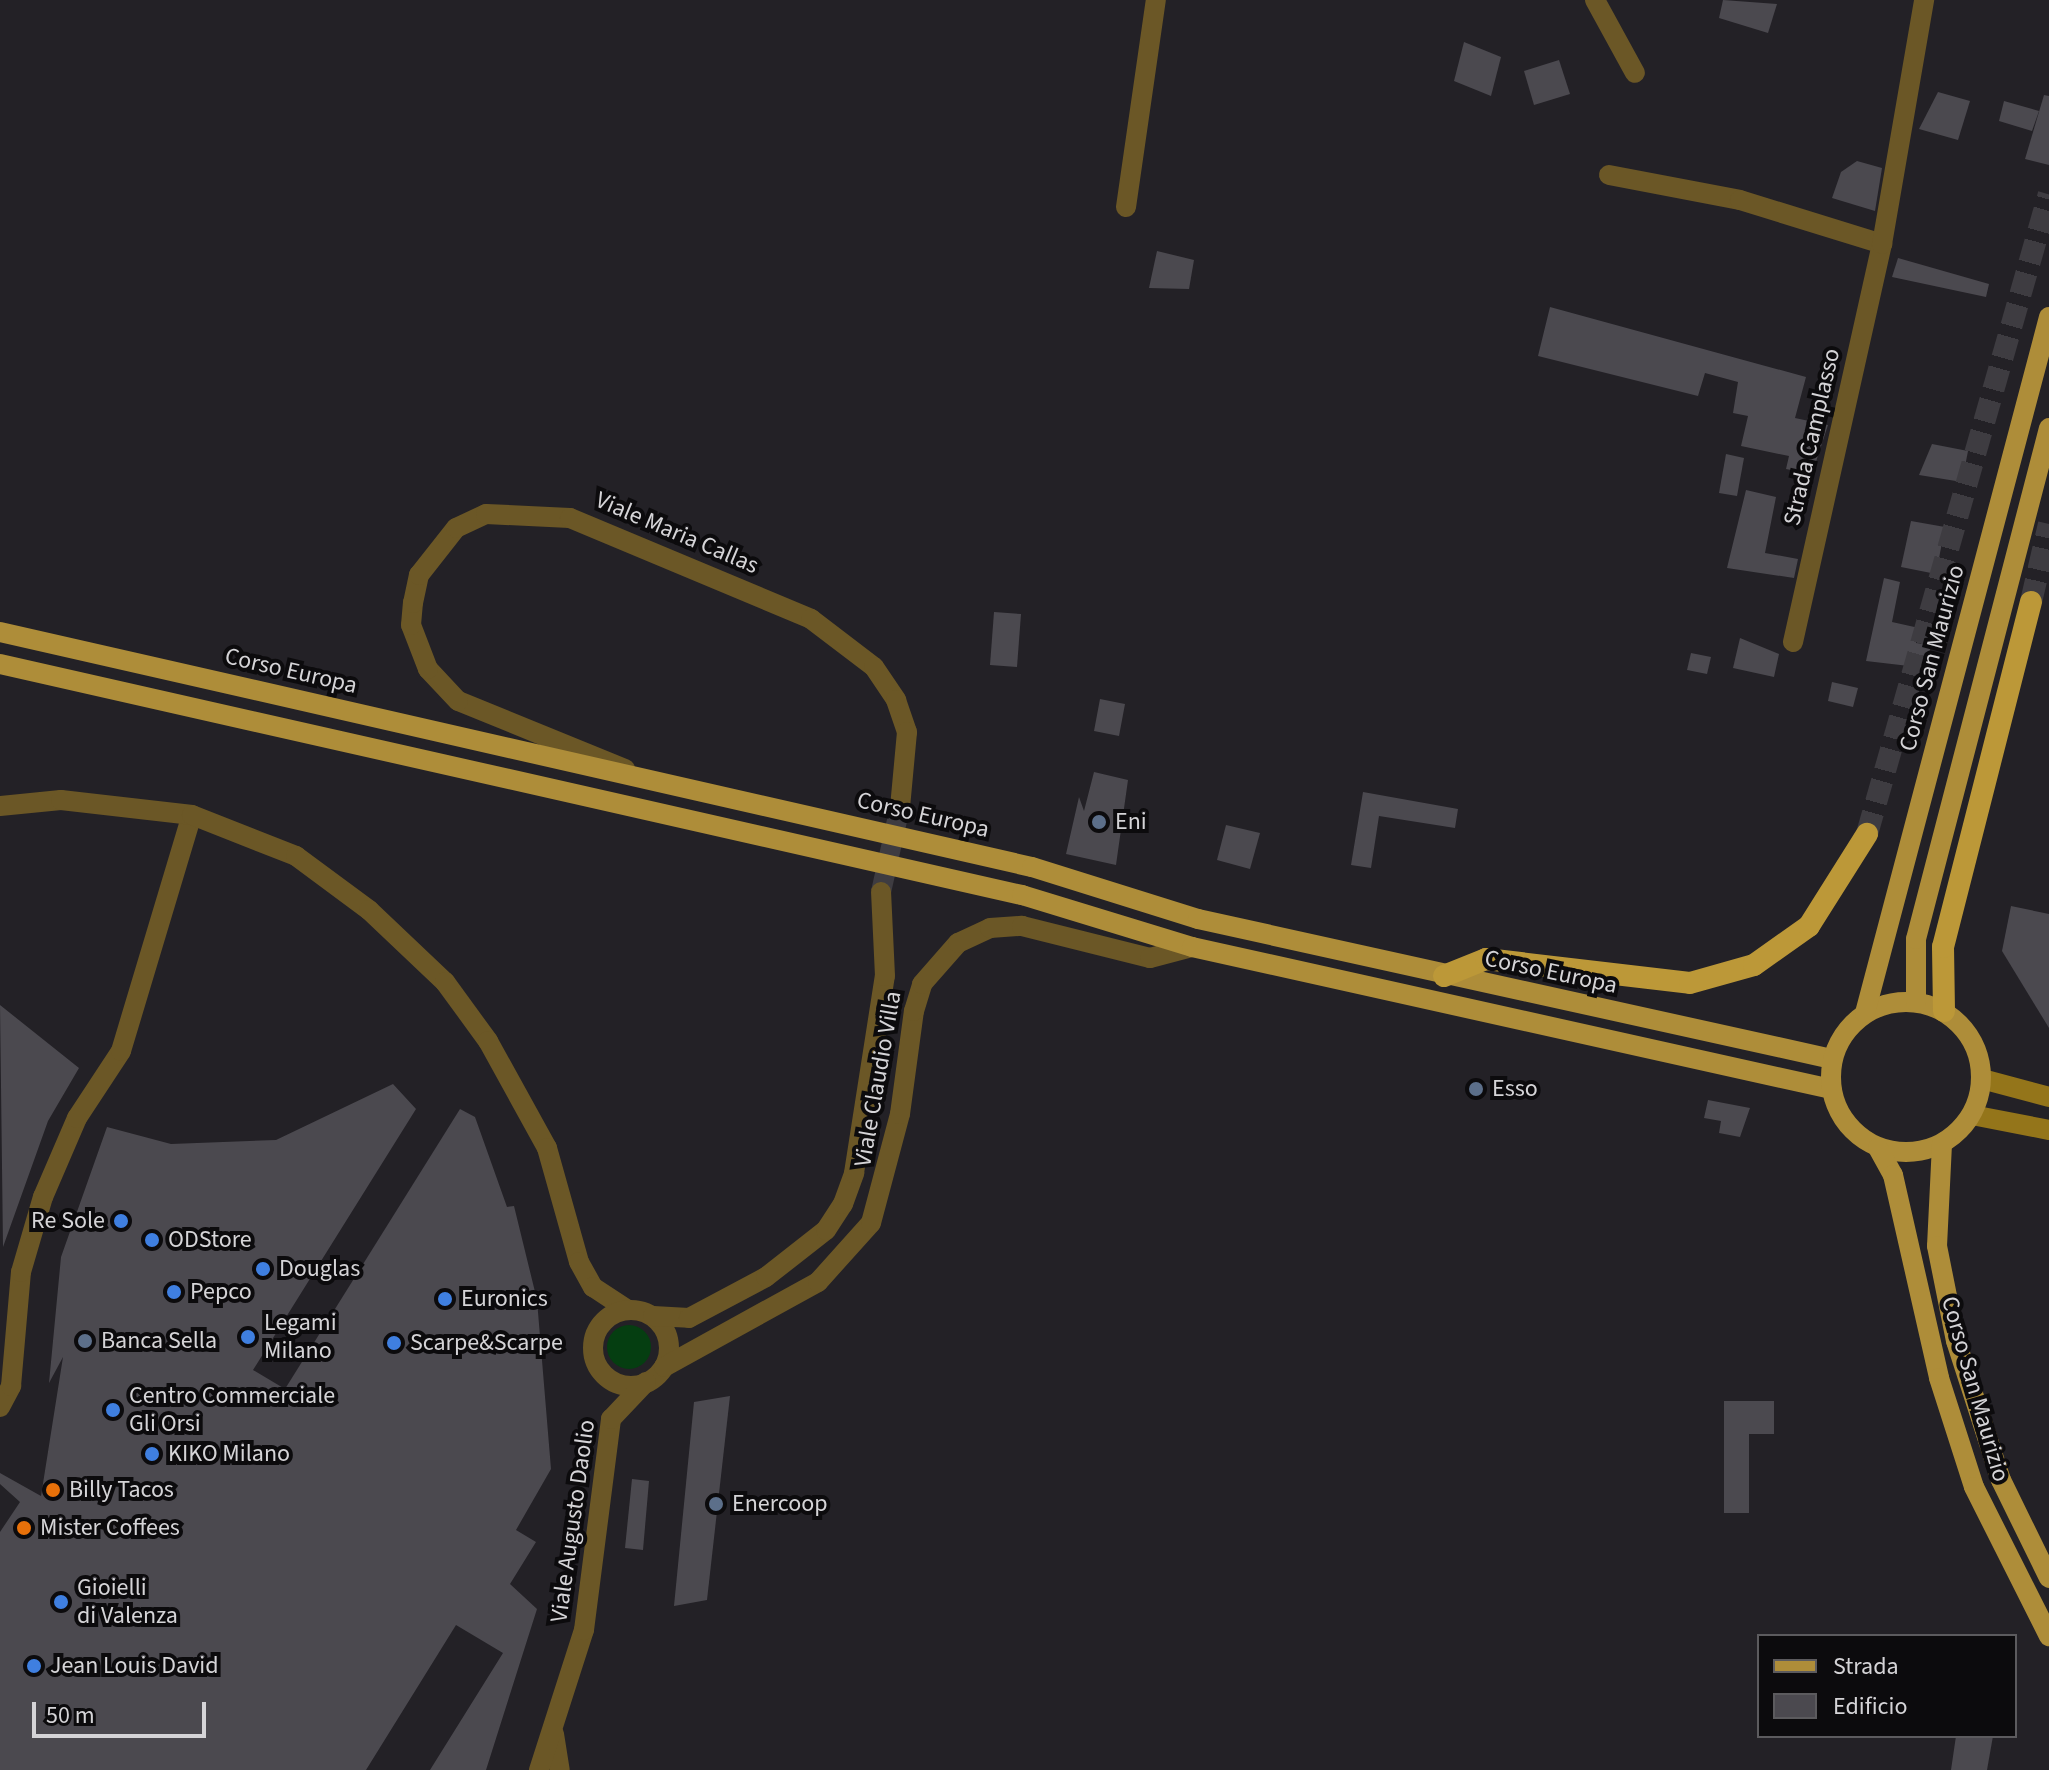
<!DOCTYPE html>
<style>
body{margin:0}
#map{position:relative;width:2049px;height:1770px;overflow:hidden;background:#232126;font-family:"Source Sans 3",sans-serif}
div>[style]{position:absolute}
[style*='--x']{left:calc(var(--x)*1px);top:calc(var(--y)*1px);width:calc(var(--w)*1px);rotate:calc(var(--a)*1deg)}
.green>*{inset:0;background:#053e11}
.round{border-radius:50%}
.building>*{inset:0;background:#4b494f}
.minor-tunnel>*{height:20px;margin-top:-10px;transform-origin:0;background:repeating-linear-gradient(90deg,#3e3c41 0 20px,transparent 0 30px)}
.trunk-tunnel>*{height:22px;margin-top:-11px;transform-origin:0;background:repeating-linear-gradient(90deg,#3e3c41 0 22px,transparent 0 33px)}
.pedestrian>*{height:20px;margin:-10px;padding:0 10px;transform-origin:10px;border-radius:10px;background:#6b5726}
.minor>*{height:20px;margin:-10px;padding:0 10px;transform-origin:10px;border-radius:10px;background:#6b5726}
.minor>.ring{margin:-10px;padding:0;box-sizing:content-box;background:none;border:20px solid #6b5726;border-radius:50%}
.secondary>*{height:20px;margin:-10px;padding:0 10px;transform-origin:10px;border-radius:10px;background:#94751a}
.primary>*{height:20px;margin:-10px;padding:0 10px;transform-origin:10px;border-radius:10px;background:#ae8d39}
.primary>.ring{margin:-10px;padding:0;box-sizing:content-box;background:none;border:20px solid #ae8d39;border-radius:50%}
.trunk>*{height:22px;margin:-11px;padding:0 11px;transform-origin:11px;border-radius:11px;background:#bc9838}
.dots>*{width:22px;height:22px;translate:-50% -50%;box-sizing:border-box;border:4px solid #0c0b0d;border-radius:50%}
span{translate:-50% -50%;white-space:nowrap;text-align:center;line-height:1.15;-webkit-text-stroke:8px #0c0b0d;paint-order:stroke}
.street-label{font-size:24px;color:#d5d4d7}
.poi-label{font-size:24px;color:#d5d4d7}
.left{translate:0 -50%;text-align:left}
.right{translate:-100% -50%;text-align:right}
.legend{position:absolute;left:1757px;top:1634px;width:260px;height:104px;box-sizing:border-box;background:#0c0b0d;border:2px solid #5c5b5e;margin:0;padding:10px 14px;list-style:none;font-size:24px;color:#d5d4d7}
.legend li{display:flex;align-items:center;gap:16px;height:40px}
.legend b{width:40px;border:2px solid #5c5b5e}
.scale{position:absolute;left:32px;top:1702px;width:174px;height:36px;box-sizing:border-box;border:4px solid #d5d4d7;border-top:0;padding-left:10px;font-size:24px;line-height:28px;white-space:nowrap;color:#d5d4d7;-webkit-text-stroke:6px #0c0b0d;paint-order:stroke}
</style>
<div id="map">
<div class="green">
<i class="round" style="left:607px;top:1325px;width:44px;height:44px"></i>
</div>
<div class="building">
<i style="clip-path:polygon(1723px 0,1777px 4px,1768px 33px,1719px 18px)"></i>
<i style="clip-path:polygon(1464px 42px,1501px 57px,1491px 96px,1454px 81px)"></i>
<i style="clip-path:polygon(1559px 60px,1570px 94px,1534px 105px,1524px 71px)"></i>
<i style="clip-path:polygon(1938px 92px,1970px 101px,1958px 140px,1919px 129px)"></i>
<i style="clip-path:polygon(2044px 95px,2049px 96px,2049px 165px,2025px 159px)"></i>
<i style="clip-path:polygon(2004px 101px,2039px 111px,2032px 131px,1999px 121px)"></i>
<i style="clip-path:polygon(1857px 161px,1882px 168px,1875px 211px,1832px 198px,1841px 172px)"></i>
<i style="clip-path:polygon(1157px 251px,1194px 260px,1189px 289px,1149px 288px)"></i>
<i style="clip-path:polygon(1898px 258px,1989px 284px,1986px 297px,1892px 277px)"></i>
<i style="clip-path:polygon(1550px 307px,1806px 377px,1795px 418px,1828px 425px,1812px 474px,1786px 469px,1789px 456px,1741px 446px,1748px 416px,1733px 413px,1738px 382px,1705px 373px,1698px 396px,1538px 356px)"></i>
<i style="clip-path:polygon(1932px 444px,1968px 451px,1962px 482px,1919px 475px)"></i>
<i style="clip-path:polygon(1726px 454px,1744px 458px,1737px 496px,1719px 493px)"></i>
<i style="clip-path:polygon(1746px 490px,1776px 497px,1765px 553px,1798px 559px,1794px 578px,1727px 568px)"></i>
<i style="clip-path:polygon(1911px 521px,1945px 527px,1936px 574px,1901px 567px)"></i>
<i style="clip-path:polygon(1884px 578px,1900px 582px,1892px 622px,1919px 628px,1916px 643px,1931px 645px,1926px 668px,1866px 661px)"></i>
<i style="clip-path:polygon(994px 612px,1021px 614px,1017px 667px,990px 665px)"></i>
<i style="clip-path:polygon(1740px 638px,1779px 654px,1774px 677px,1733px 668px)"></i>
<i style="clip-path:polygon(1691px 653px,1711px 657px,1707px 674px,1687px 670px)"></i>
<i style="clip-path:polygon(1832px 682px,1858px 688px,1853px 707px,1828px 701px)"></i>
<i style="clip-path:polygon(1100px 699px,1125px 704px,1119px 736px,1094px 731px)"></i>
<i style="clip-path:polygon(1094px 772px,1128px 780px,1116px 865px,1066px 854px,1079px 797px,1084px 811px)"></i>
<i style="clip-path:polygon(1363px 792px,1458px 809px,1455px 828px,1379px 816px,1371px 868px,1351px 865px)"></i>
<i style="clip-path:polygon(1226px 825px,1260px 833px,1250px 869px,1217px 860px)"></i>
<i style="clip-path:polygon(2011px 906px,2049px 914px,2049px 1028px,2002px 951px)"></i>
<i style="clip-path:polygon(0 1005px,79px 1068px,48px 1121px,3px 1247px)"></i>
<i style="clip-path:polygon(393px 1084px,416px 1109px,253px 1370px,285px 1389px,460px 1109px,475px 1117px,507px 1207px,514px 1206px,537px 1300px,551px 1469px,516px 1530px,536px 1542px,510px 1584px,537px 1609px,486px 1770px,430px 1770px,503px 1653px,456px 1625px,366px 1770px,0 1770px,0 1532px,20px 1502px,0 1484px,0 1473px,41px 1496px,63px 1357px,49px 1383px,61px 1257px,107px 1127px,171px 1144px,276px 1140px)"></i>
<i style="clip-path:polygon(1708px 1100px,1750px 1108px,1740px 1137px,1719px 1133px,1721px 1121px,1704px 1118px)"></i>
<i style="clip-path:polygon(730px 1396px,707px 1600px,674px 1606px,694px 1402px)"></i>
<i style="clip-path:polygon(1724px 1401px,1774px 1401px,1774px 1434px,1749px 1434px,1749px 1513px,1724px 1513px)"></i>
<i style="clip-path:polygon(632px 1479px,649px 1481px,643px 1550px,625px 1548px)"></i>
<i style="clip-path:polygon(1956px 1736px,1993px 1736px,1987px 1770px,1951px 1770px)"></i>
</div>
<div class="minor-tunnel">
<i style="--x:881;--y:892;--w:87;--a:-77.4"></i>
</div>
<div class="trunk-tunnel">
<i style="--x:2031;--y:602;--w:80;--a:-77"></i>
<i style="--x:1867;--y:834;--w:665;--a:-74.13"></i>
</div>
<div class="pedestrian">
<i style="--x:0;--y:1407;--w:24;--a:-62"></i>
<i style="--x:11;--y:1386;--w:114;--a:-85"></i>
<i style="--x:21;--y:1272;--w:78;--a:-73.7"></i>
<i style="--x:43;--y:1197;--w:86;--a:-66.7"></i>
<i style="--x:77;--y:1118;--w:80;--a:-56.7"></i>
<i style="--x:121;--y:1051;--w:246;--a:-73.3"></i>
</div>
<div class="minor">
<i style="--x:1595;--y:0;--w:83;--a:61.3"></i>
<i style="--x:1609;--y:175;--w:133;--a:10.8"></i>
<i style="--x:1740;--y:200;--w:149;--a:17.2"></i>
<i style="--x:1126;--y:207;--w:209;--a:-81.8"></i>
<i style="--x:1793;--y:642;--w:408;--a:-77.4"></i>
<i style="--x:1882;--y:244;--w:248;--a:-80.2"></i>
<i style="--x:625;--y:769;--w:180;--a:-157.8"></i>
<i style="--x:458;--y:701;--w:44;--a:-133.2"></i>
<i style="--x:428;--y:669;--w:47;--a:-111.1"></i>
<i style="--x:411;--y:625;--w:22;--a:-85"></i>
<i style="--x:413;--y:603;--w:29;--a:-78"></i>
<i style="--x:419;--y:575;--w:60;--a:-51.8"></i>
<i style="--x:456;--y:528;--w:33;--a:-25"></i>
<i style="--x:486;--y:514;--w:84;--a:2.7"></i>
<i style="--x:570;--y:518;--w:261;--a:22.7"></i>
<i style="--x:811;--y:619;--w:79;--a:37.3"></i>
<i style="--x:874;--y:667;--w:40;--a:56"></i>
<i style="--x:896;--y:700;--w:34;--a:71"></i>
<i style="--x:907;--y:732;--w:75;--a:95.3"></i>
<i style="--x:0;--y:806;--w:61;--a:-5.6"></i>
<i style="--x:61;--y:800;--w:132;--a:6.5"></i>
<i style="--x:192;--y:815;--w:112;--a:21.5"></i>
<i style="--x:296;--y:856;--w:91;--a:36.5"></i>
<i style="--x:369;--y:910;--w:105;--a:43.5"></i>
<i style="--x:445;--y:982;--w:73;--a:53.9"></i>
<i style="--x:488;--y:1041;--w:122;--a:61.1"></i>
<i style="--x:547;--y:1148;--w:118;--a:74.3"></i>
<i style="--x:579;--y:1262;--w:29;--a:61"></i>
<i style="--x:593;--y:1287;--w:42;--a:33.3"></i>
<i class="ring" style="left:593px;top:1310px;width:56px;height:56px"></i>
<i style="--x:653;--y:1316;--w:36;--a:3"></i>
<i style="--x:689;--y:1318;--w:87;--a:-28"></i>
<i style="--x:766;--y:1277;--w:76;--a:-38.1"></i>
<i style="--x:826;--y:1230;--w:31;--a:-57"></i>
<i style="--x:843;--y:1204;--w:33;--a:-70"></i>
<i style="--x:854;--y:1173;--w:199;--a:-81.1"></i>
<i style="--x:885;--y:976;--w:84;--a:-92.7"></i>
<i style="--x:664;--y:1367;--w:176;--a:-28.9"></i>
<i style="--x:818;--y:1282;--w:79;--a:-48.1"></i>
<i style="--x:871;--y:1223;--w:113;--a:-75.1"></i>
<i style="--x:900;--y:1114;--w:104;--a:-82.3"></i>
<i style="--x:914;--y:1011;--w:28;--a:-73"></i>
<i style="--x:922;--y:984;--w:55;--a:-48.7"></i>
<i style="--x:958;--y:943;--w:35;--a:-25"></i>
<i style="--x:990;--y:928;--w:32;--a:-4"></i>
<i style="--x:1022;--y:926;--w:132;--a:14"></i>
<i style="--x:1150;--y:958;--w:43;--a:-14.7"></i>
<i style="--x:554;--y:1734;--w:36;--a:81"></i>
<i style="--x:539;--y:1770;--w:147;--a:-72.2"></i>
<i style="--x:584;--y:1630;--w:213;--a:-82.7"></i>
<i style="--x:611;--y:1419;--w:51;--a:-46.6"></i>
</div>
<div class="secondary">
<i style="--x:1982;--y:1079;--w:69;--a:15"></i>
<i style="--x:1972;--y:1115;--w:78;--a:11"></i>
</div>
<div class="primary">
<i style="--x:0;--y:632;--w:1058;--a:12.83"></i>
<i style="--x:1032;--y:867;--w:174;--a:17.4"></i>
<i style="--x:1198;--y:919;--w:649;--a:12.45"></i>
<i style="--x:0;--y:664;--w:1048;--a:12.74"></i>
<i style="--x:1022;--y:895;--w:178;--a:17"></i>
<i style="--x:1192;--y:947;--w:655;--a:12.53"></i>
<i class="ring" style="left:1831px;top:1002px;width:130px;height:130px"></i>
<i style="--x:1916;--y:1002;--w:63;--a:-90"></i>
<i style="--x:1916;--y:939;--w:528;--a:-75.41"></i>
<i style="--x:1865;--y:1013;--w:720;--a:-75.19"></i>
<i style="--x:1942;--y:1144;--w:102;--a:92.8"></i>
<i style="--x:1937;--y:1246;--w:97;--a:78.7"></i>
<i style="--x:1956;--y:1341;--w:146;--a:72.1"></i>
<i style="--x:2001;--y:1480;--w:109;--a:63.9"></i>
<i style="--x:1878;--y:1148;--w:31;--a:61"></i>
<i style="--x:1893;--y:1175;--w:208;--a:77.2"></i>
<i style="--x:1939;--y:1378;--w:114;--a:72.2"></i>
<i style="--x:1974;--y:1487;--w:167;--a:63.3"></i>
</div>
<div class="trunk">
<i style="--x:1444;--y:976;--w:45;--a:-22"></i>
<i style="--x:1486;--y:959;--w:205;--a:6.7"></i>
<i style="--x:1690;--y:983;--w:66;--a:-15.7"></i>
<i style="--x:1754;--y:965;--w:67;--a:-35.3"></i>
<i style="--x:1809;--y:926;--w:109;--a:-57.8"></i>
<i style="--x:1944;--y:1011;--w:64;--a:-90.9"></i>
<i style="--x:1943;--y:947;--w:356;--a:-75.7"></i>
</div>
<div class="dots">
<i style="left:1099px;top:822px;background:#5c6f8a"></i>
<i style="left:1476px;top:1089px;background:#5c6f8a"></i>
<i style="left:121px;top:1221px;background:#3f7fe0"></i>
<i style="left:152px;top:1240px;background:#3f7fe0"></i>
<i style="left:263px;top:1269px;background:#3f7fe0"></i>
<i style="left:174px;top:1292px;background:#3f7fe0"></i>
<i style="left:445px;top:1299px;background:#3f7fe0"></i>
<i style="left:248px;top:1337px;background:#3f7fe0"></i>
<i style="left:85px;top:1341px;background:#5c6f8a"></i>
<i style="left:394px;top:1343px;background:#3f7fe0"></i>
<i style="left:113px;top:1410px;background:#3f7fe0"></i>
<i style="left:152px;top:1454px;background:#3f7fe0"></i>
<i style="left:53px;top:1490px;background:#e8710a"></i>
<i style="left:716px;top:1504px;background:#5c6f8a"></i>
<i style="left:24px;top:1528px;background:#e8710a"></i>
<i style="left:61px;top:1602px;background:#3f7fe0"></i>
<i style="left:34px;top:1666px;background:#3f7fe0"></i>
</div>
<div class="street-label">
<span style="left:1812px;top:437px;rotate:-77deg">Strada Camplasso</span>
<span style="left:677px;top:533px;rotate:23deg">Viale Maria Callas</span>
<span style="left:1932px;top:658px;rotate:-75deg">Corso San Maurizio</span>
<span style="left:291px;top:671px;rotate:13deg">Corso Europa</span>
<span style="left:923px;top:815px;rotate:13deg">Corso Europa</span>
<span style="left:1551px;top:972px;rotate:12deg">Corso Europa</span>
<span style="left:878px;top:1079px;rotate:-80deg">Viale Claudio Villa</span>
<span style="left:1975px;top:1389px;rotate:74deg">Corso San Maurizio</span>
<span style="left:573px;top:1521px;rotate:-82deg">Viale Augusto Daolio</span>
</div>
<div class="poi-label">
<span class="left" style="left:1115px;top:822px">Eni</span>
<span class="left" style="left:1492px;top:1089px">Esso</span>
<span class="right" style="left:105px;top:1221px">Re Sole</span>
<span class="left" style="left:168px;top:1240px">ODStore</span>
<span class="left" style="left:279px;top:1269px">Douglas</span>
<span class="left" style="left:190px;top:1292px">Pepco</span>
<span class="left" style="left:461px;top:1299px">Euronics</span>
<span class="left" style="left:264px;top:1337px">Legami<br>Milano</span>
<span class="left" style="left:101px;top:1341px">Banca Sella</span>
<span class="left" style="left:410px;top:1343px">Scarpe&amp;Scarpe</span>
<span class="left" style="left:129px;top:1410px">Centro Commerciale<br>Gli Orsi</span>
<span class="left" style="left:168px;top:1454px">KIKO Milano</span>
<span class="left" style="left:69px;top:1490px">Billy Tacos</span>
<span class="left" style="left:732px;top:1504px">Enercoop</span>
<span class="left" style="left:40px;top:1528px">Mister Coffees</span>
<span class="left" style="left:77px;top:1602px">Gioielli<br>di Valenza</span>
<span class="left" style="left:50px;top:1666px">Jean Louis David</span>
</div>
<ul class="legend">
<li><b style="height:10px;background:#ae8d39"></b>Strada</li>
<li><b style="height:22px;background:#4b494f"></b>Edificio</li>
</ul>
<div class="scale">50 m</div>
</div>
